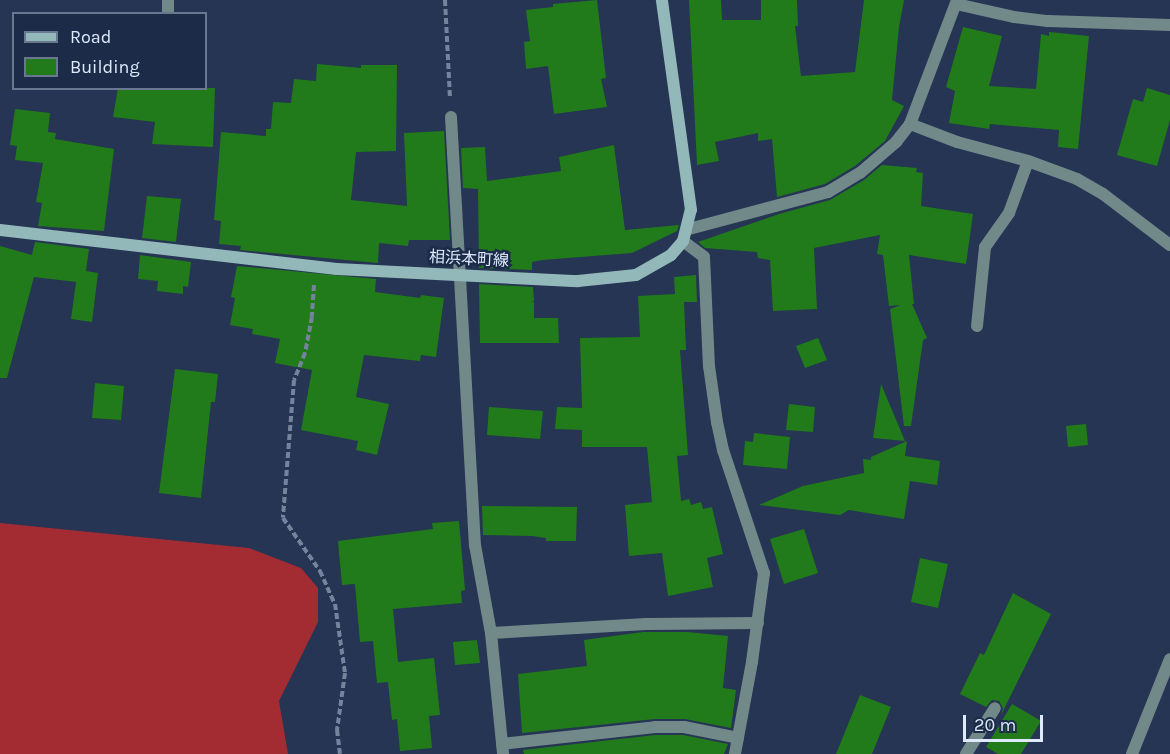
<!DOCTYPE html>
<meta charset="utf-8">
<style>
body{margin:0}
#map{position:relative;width:1170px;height:754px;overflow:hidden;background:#253553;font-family:Karla,"Noto Sans JP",sans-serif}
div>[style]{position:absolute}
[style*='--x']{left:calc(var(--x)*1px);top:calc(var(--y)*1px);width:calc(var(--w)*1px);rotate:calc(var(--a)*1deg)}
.forest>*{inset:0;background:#a32c33}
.building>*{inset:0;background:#217b1a}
.path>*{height:4px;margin-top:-2px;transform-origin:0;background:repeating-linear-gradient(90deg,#75839d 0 6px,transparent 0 9px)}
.minor>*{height:12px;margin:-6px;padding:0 6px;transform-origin:6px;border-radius:6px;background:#72898a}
.secondary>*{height:12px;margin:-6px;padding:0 6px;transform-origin:6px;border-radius:6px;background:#93b8ba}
span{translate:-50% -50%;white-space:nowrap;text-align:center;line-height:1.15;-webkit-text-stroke:5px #1b2b48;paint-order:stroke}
.street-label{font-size:16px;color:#dee9fc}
.legend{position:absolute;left:12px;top:12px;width:195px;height:78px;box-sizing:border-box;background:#1b2b48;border:2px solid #697790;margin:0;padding:8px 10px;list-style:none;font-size:18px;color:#dee9fc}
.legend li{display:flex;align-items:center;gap:12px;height:30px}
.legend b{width:30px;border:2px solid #697790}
.scale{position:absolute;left:963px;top:715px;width:80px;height:27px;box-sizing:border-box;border:3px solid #dee9fc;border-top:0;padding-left:8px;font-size:18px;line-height:21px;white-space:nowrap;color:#dee9fc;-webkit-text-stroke:4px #1b2b48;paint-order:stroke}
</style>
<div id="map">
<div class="forest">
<i style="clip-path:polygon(0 523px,249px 548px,301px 568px,318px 588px,318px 622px,279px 701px,288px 754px,0 754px)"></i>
</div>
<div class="building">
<i style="clip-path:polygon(597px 0,606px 78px,601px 79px,607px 107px,554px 114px,548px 66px,526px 69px,524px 42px,530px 41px,526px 10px,553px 7px,553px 4px)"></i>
<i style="clip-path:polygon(689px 0,721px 0,722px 20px,761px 20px,761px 0,797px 0,798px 26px,795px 26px,801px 76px,855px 72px,864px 0,904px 0,899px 27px,892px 100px,904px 106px,885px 141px,855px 166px,825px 184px,777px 197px,772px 139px,758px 141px,758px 133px,715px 142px,719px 161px,697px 165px)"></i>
<i style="clip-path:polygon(963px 27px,1002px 36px,989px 86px,1036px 89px,1041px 34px,1049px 36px,1049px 32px,1089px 36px,1078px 149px,1058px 147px,1059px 130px,990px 124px,989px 129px,949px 123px,955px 91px,946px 87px)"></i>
<i style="clip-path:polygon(317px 64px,361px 68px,361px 65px,397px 65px,396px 151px,356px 152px,351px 200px,407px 206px,404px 133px,444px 131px,450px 240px,409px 240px,408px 246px,379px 243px,378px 263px,240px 250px,241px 246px,219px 244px,221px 221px,214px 220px,221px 132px,266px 136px,266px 129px,271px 129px,273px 102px,291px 103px,294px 79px,316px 81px)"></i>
<i style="clip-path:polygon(118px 88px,215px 88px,213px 147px,152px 144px,155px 122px,113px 117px)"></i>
<i style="clip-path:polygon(1147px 88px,1170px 95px,1170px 120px,1157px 166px,1117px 155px,1133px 99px,1143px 102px)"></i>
<i style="clip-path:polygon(15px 109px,50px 113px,48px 132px,56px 133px,55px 139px,114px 149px,104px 231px,38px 226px,42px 203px,36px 202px,43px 163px,15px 160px,17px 146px,10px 145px)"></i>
<i style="clip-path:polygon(614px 145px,625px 230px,679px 225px,677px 231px,632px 253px,542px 260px,532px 262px,532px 270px,479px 268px,478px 189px,463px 188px,461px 148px,485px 147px,487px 181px,561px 171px,559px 157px)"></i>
<i style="clip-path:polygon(882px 165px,917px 168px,916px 172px,923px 173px,921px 206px,973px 214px,966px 264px,909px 255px,914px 304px,912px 304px,927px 338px,923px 340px,911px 426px,904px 426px,890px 309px,901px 305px,889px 306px,883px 255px,877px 254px,880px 235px,814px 248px,817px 309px,773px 311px,770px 260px,758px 258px,757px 252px,705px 248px,698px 242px,779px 214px,830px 200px,864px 180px)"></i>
<i style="clip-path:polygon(147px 196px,181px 199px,176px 242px,142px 238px)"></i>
<i style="clip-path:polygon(35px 242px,89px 249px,86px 271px,98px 273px,92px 322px,71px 319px,76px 282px,34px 277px,7px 378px,0 378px,0 246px,32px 255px)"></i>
<i style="clip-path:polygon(140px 255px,191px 262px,188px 287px,183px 286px,183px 294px,157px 291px,158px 281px,138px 279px)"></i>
<i style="clip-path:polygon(237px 266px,376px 279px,375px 292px,420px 298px,421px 295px,444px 298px,436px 357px,421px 355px,420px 361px,364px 355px,356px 397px,389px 404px,377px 455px,356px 450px,358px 441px,301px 430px,312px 370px,275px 363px,280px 339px,252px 334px,253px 329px,230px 325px,235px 298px,231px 297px)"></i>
<i style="clip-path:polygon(696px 275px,697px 302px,684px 302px,686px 350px,680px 350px,688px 455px,677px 456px,681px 501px,689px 499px,691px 505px,701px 502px,703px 509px,712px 507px,723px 554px,707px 558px,713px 587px,668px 596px,662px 553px,629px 556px,625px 505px,652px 502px,647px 447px,582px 447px,582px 430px,555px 429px,557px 407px,582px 408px,580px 338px,640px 337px,638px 296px,675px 294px,674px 277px)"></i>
<i style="clip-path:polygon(479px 284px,533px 287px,534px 301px,531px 302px,534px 302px,534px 318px,558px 318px,559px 343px,480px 343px)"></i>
<i style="clip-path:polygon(818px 338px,827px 360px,805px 368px,796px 346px)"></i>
<i style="clip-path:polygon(175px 369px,218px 374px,215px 402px,211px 402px,201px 498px,159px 493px)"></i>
<i style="clip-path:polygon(95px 383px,124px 386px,121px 420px,92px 418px)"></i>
<i style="clip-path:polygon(881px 384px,905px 441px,873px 438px)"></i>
<i style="clip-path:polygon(789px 404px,815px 407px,813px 432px,786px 430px)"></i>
<i style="clip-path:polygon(489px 407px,543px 411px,540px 439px,487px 435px)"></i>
<i style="clip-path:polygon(1086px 424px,1088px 445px,1068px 447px,1066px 426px)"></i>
<i style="clip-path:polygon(754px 433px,790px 437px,787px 469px,743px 465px,745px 441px,753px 442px)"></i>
<i style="clip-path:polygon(907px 441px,905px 456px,940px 461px,937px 485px,910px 481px,904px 519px,849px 510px,840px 515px,759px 505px,803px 486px,864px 473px,863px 459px,871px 460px,871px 457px)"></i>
<i style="clip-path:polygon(482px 506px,577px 507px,576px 541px,546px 541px,546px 538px,532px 536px,483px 535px)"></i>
<i style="clip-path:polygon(459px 521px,465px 590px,461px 591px,462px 603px,393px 609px,398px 662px,434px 658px,440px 715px,429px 716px,432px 748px,400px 751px,397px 719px,392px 720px,388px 682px,377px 683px,373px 641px,360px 642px,355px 584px,342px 585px,338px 541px,433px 529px,432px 523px)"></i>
<i style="clip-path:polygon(804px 529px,818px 573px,784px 584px,770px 539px)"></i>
<i style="clip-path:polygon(920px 558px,948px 564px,938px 608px,911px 602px)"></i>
<i style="clip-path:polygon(1013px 593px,1051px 614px,1001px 715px,1003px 708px,999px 701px,992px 700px,986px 707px,960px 694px,980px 653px,984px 655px)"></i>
<i style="clip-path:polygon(643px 632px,687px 632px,728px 636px,723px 688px,736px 690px,731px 728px,685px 719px,655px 719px,522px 733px,518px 674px,587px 666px,584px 640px)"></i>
<i style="clip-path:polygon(477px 640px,480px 663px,455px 665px,453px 642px)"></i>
<i style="clip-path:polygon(860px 695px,891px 707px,872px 754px,836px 754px)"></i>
<i style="clip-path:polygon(1012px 704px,1041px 721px,1021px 754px,998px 754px,986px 747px)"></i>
<i style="clip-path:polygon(655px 735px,683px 735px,728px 744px,724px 754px,524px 754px,523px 750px)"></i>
</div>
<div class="path">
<i style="--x:445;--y:0;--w:98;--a:87.1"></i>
<i style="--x:314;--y:285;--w:32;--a:94"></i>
<i style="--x:312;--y:317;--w:37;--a:101"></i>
<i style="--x:305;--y:353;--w:29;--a:112"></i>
<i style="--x:294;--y:380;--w:138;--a:94.6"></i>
<i style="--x:283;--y:518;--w:65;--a:55.1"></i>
<i style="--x:320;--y:571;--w:36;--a:66"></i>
<i style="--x:335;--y:604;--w:70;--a:81.8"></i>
<i style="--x:345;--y:673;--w:58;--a:98"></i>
<i style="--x:337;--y:730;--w:24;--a:83"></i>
</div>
<div class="minor">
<i style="--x:956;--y:4;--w:59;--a:12.6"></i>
<i style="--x:1014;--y:17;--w:34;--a:7"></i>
<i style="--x:1048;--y:21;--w:122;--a:1.9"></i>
<i style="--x:168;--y:14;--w:14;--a:-90"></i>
<i style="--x:451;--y:117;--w:429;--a:86.8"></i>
<i style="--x:475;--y:545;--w:89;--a:79.7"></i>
<i style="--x:491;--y:633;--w:122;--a:84.3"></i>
<i style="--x:910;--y:124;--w:50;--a:21"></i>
<i style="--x:957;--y:142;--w:73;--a:15"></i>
<i style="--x:1028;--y:161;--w:52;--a:20.2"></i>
<i style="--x:1077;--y:179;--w:30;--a:30"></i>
<i style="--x:1103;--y:194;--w:84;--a:37.3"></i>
<i style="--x:689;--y:229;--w:144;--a:-14.9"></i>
<i style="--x:828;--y:192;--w:37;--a:-31"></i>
<i style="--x:860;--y:173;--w:48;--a:-40.7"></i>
<i style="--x:896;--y:142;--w:23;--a:-52"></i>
<i style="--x:910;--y:124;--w:133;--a:-69.2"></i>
<i style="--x:683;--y:241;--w:26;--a:37"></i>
<i style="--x:704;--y:257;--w:109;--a:87.4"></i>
<i style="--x:709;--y:366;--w:57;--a:81.9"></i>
<i style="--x:717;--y:422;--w:29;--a:78"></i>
<i style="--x:723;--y:450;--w:130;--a:71.6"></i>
<i style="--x:764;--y:573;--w:90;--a:97.7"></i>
<i style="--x:752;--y:662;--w:94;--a:100.5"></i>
<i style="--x:977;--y:326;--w:79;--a:-84.2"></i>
<i style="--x:985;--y:247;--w:42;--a:-54.8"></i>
<i style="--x:1009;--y:213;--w:55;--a:-69.9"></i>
<i style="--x:491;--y:633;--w:155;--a:-3.3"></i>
<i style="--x:646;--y:624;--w:112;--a:-0.5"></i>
<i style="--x:502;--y:744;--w:154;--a:-6.3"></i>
<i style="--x:655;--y:727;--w:29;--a:0"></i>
<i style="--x:684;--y:727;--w:55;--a:11.5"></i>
<i style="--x:966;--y:754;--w:54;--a:-57.8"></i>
<i style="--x:1132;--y:754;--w:102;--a:-68.2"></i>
</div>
<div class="secondary">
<i style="--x:0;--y:230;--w:339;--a:6.6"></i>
<i style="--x:337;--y:269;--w:241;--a:2.9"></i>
<i style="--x:578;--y:281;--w:58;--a:-5.9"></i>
<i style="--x:636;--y:275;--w:40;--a:-29.7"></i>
<i style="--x:671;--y:255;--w:18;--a:-49"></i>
<i style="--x:683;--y:241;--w:32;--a:-76"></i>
<i style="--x:691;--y:210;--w:212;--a:-97.9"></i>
</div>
<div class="street-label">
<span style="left:469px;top:259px;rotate:3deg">相浜本町線</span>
</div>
<ul class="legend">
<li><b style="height:8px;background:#93b8ba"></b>Road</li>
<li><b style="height:16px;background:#217b1a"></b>Building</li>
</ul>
<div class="scale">20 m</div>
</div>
